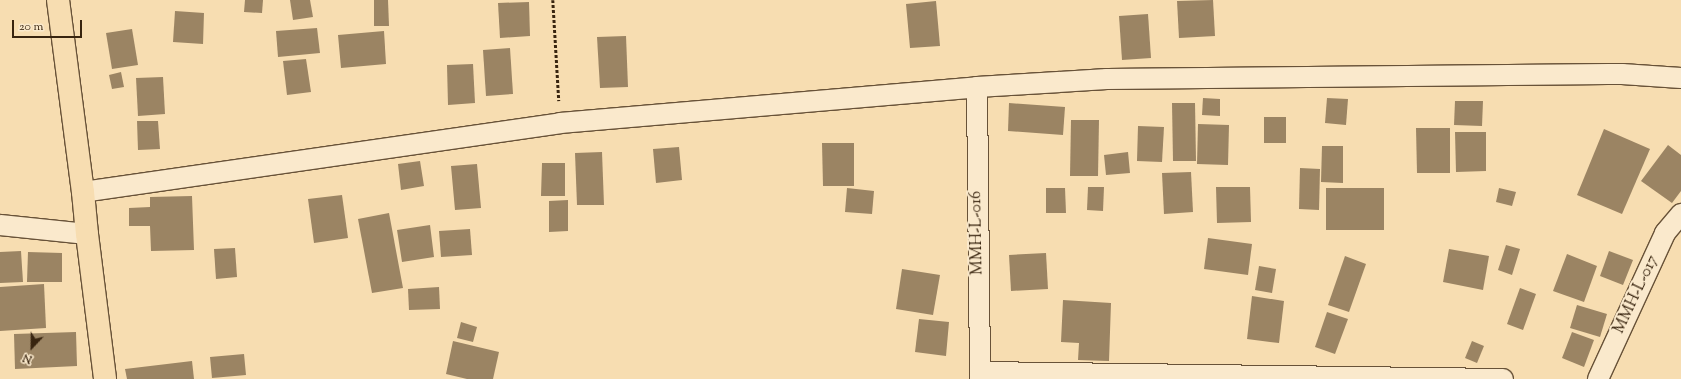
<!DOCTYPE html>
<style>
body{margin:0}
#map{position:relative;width:1681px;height:379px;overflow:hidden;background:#f7ddb1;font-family:"Sorts Mill Goudy",serif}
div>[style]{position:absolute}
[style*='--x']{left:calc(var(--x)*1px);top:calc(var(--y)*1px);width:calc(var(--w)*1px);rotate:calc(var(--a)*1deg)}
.building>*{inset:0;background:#9b8463}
.path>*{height:2.5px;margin-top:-1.25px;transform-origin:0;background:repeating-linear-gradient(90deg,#38240f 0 3px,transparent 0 5px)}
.roads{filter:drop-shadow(1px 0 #685238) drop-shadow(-1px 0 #685238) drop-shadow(0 1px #685238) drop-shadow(0 -1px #685238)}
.minor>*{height:20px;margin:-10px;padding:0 10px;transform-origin:10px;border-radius:10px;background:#fae9cc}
.trunk>*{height:22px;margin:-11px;padding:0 11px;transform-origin:11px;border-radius:11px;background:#f7ddb1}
span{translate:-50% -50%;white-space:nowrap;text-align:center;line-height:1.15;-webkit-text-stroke:4px #fae9cc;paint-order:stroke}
.street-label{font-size:16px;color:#38240f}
.north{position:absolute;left:12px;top:327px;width:40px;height:40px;-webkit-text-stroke:3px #fae9cc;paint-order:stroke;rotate:202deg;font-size:11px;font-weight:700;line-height:16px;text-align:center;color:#38240f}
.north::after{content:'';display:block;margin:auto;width:14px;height:18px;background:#38240f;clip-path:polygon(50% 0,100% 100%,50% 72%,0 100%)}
.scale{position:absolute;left:12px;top:20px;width:70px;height:18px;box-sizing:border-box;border:2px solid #38240f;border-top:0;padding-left:5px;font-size:12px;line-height:14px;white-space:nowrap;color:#38240f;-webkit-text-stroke:3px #fae9cc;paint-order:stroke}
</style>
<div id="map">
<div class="building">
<i style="clip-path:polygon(245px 0,263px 0,262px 13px,244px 12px)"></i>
<i style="clip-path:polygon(290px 0,310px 0,313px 17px,293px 20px)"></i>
<i style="clip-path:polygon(374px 0,388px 0,389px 26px,374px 26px)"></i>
<i style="clip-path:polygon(1213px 0,1215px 36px,1179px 38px,1177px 1px)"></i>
<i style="clip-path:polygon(936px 1px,940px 46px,910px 48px,906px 4px)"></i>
<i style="clip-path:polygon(529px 2px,530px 36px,500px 38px,498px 3px)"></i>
<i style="clip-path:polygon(175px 11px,204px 13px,203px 44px,173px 42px)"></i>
<i style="clip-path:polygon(1148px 14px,1151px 58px,1122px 60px,1119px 16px)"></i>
<i style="clip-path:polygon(317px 28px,320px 53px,278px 57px,276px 31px)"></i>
<i style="clip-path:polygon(132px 29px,138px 65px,112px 69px,106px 33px)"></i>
<i style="clip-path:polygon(384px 31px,386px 64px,341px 68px,338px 35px)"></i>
<i style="clip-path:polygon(626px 36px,628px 87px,600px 88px,597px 37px)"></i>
<i style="clip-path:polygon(510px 48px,513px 94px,486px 96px,483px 50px)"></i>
<i style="clip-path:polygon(306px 59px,311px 92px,287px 95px,283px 61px)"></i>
<i style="clip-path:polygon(473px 64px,475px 103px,448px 105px,447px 65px)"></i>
<i style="clip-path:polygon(121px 72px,124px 87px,112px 89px,109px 75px)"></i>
<i style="clip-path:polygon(163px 77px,165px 114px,138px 116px,136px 78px)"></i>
<i style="clip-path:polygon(1203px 98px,1220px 99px,1220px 116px,1202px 115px)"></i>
<i style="clip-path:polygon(1327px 98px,1348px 99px,1346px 125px,1325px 123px)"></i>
<i style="clip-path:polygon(1455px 101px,1483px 101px,1482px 126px,1454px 125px)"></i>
<i style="clip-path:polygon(1009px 103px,1065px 107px,1063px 135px,1008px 131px)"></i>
<i style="clip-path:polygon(1172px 103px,1195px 103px,1196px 161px,1173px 161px)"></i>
<i style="clip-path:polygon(1264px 117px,1286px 117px,1286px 143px,1264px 143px)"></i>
<i style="clip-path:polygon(1071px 120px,1099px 120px,1098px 176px,1070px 176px)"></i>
<i style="clip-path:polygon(137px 121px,158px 121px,160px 149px,138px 150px)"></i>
<i style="clip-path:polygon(1198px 124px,1229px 125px,1228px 165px,1197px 164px)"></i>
<i style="clip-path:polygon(1138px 126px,1164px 127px,1162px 162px,1137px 161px)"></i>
<i style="clip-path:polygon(1416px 128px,1450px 128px,1450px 173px,1417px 173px)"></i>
<i style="clip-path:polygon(1604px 129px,1650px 149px,1622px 214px,1577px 195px)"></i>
<i style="clip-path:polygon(1455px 132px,1486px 132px,1486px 171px,1456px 172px)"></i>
<i style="clip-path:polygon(822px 143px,854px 143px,854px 186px,823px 186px)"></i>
<i style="clip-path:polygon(1668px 145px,1681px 155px,1681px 191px,1672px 203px,1641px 181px)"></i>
<i style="clip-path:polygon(1322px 146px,1343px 146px,1343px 183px,1321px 182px)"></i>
<i style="clip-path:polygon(679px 147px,682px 180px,656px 183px,653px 149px)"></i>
<i style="clip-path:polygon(602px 152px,604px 205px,577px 205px,575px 153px)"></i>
<i style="clip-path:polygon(1128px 152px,1130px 173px,1106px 175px,1104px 155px)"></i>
<i style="clip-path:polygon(420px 161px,424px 186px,401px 190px,398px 164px)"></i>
<i style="clip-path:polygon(542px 163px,565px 163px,565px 196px,541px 196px)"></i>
<i style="clip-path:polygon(477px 164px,481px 208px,455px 210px,451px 166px)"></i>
<i style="clip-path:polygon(1300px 168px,1320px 169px,1319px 210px,1299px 209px)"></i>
<i style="clip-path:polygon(1191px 172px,1193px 212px,1164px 214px,1162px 173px)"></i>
<i style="clip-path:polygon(1088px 187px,1104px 187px,1103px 211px,1087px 210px)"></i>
<i style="clip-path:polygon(1216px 187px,1250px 187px,1251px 222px,1217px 223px)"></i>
<i style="clip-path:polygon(847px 188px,874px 191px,872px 214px,845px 212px)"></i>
<i style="clip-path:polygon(1046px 188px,1065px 188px,1066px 213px,1046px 213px)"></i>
<i style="clip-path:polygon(1326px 188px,1384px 188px,1384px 230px,1326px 230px)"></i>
<i style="clip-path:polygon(1499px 188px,1516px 192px,1512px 206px,1496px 202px)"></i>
<i style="clip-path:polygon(342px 195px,348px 238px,314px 243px,308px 199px)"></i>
<i style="clip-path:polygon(192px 196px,194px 250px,151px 251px,150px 226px,129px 226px,129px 208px,150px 207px,150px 197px)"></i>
<i style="clip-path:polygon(568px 200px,568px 231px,549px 232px,549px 201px)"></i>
<i style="clip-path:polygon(389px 213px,403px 288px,372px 293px,358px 219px)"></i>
<i style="clip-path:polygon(430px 225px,434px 257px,402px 262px,397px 230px)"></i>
<i style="clip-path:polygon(470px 229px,472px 255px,441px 257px,439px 231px)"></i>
<i style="clip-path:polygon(1208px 238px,1252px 244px,1248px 275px,1204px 269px)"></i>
<i style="clip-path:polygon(1506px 245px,1520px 249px,1512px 275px,1498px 270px)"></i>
<i style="clip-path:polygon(235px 248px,237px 277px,216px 279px,214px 249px)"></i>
<i style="clip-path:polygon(1449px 249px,1489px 256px,1483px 290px,1443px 282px)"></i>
<i style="clip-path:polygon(21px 251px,23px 282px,0 283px,0 252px)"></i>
<i style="clip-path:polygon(1609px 251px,1633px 260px,1623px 285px,1600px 276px)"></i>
<i style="clip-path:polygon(28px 252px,62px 253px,62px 282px,27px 282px)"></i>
<i style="clip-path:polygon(1046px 253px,1048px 289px,1011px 291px,1009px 255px)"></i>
<i style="clip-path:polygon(1567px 254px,1597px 266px,1584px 302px,1553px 291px)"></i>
<i style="clip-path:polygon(1345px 256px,1366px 264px,1349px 312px,1328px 305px)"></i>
<i style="clip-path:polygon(1259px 266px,1276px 269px,1272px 293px,1255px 290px)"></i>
<i style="clip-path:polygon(902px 269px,940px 275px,933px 315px,896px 309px)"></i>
<i style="clip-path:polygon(44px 284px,46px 328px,0 331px,0 287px)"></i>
<i style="clip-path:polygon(439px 287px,440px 309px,409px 310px,408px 289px)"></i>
<i style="clip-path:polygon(1520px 288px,1536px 294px,1523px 330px,1507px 324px)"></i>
<i style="clip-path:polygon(1252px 296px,1284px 301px,1279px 343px,1247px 339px)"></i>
<i style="clip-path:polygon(1063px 300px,1111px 303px,1109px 361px,1078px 360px,1079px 343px,1061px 342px)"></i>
<i style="clip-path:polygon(1577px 305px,1607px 314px,1600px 337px,1570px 328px)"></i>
<i style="clip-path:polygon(1327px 312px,1348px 319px,1335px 354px,1315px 347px)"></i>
<i style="clip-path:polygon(919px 319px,949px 322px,946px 356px,915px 352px)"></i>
<i style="clip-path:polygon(461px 322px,477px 327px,473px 342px,457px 338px)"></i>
<i style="clip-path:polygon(76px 332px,77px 366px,15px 369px,14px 334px)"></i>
<i style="clip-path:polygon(1572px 332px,1594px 340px,1584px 367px,1562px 358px)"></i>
<i style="clip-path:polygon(453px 341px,499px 352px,493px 379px,467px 379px,446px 374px)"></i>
<i style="clip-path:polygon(1472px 341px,1484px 346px,1477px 363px,1465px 358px)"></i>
<i style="clip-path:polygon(244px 354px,246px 375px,212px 378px,210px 357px)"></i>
<i style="clip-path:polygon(192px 361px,194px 379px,127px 379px,125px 369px)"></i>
</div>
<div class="path">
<i style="--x:553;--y:0;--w:101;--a:86.6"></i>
</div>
<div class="roads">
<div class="minor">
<i style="--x:977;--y:87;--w:292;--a:89.4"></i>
<i style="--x:83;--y:192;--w:482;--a:-8.2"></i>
<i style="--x:560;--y:123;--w:419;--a:-4.9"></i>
<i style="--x:977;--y:87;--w:130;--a:-3.5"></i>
<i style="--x:1107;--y:79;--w:515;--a:-0.56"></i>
<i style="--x:1622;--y:74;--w:59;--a:3.9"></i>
<i style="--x:0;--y:225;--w:87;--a:5.9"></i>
<i style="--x:980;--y:372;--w:523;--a:0.77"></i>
<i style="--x:1598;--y:379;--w:161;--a:-65.3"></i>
<i style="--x:1665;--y:233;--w:25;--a:-50"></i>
</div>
<div class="trunk">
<i style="--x:58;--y:0;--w:194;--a:82.6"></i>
<i style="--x:83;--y:192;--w:42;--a:84.6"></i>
<i style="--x:87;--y:234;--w:146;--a:82.9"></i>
</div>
</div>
<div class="street-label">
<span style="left:978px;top:233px;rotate:-91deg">MMH-L-016</span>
<span style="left:1637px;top:295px;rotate:-65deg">MMH-L-017</span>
</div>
<div class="north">N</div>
<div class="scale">20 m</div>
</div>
